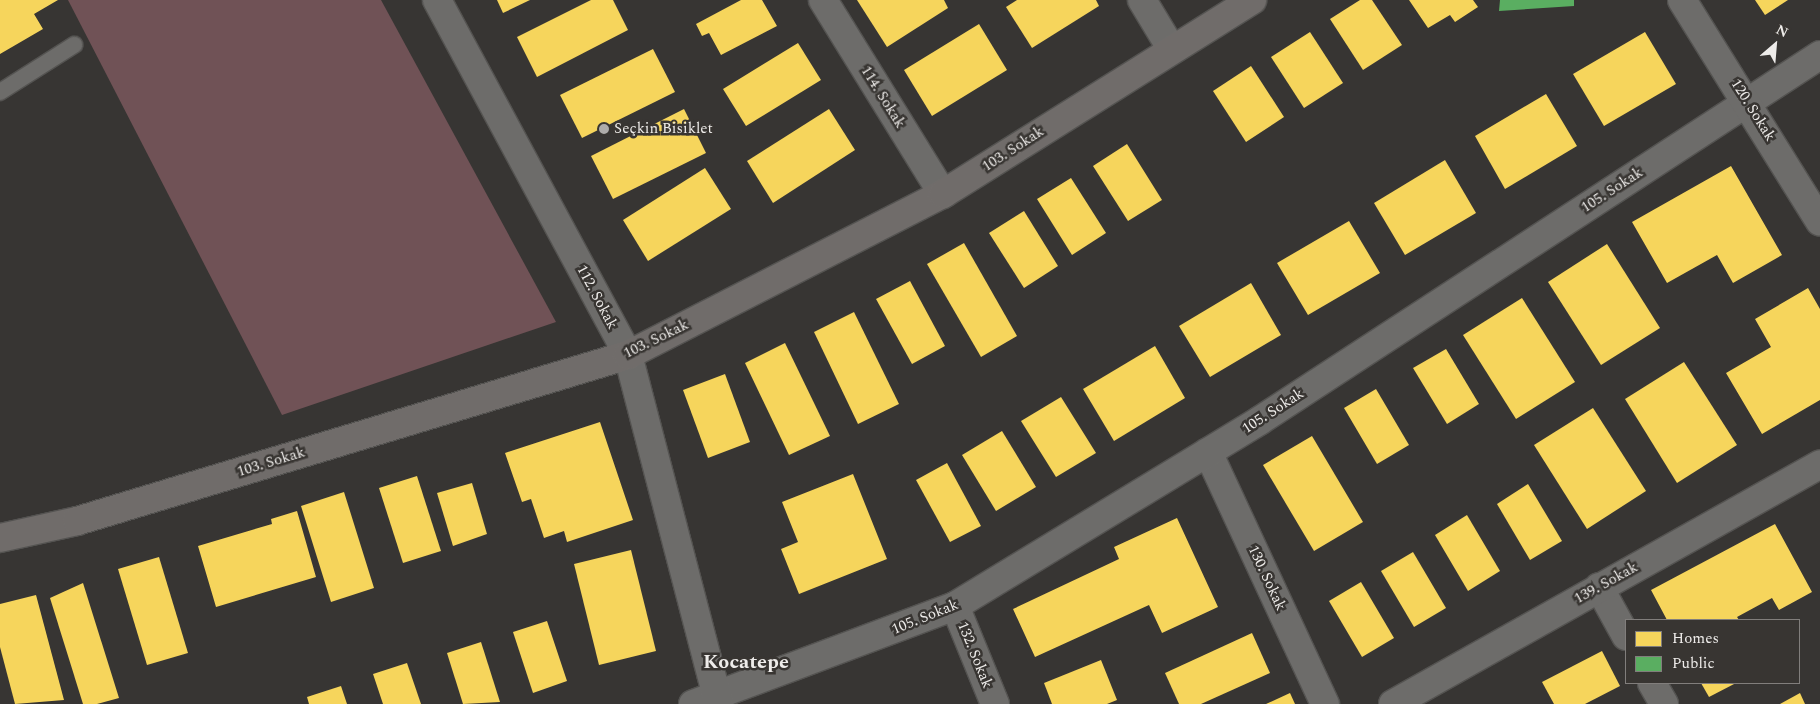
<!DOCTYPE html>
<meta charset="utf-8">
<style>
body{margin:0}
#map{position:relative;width:1820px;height:704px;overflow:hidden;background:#373533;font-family:Spectral,serif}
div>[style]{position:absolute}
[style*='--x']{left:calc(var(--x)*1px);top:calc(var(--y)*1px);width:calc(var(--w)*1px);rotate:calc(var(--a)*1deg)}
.forest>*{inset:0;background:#705256}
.homes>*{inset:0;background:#f6d55c}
.public>*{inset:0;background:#5aae61}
.roads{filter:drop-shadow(1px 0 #545351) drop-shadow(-1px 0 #545351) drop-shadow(0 1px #545351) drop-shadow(0 -1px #545351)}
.service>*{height:16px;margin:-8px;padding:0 8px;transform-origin:8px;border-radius:8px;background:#6d6c6a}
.minor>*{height:28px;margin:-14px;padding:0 14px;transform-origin:14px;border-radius:14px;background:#6d6c6a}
.tertiary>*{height:28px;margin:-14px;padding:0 14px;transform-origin:14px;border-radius:14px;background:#6d6c6a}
.secondary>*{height:28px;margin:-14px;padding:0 14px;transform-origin:14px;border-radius:14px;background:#706c6a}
.dots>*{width:14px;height:14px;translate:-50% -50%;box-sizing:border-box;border:2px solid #383532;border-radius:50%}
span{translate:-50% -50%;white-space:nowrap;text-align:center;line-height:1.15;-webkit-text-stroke:5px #383532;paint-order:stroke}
.street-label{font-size:15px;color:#eeecea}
.poi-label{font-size:15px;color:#eeecea}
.left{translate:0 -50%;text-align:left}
.district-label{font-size:20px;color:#eeecea;font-weight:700}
.legend{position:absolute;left:1625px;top:619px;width:175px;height:65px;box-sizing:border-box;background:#383532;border:1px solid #817e7c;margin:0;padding:6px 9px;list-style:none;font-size:15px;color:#eeecea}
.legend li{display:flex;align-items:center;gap:10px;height:25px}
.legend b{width:25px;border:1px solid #817e7c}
.north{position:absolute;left:1750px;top:20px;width:50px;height:50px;-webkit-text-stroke:4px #383532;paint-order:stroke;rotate:27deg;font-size:14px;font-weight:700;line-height:20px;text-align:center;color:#eeecea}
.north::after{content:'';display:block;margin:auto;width:18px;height:22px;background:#eeecea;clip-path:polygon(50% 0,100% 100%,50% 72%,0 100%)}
</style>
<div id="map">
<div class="forest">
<i style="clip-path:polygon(68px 0,381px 0,556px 322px,282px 415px)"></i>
</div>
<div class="homes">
<i style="clip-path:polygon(0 0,58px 0,34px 14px,43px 29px,0 54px)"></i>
<i style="clip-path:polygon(497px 0,530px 0,503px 13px)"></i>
<i style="clip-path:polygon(591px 0,613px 0,628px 30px,537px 77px,517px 37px)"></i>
<i style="clip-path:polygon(741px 0,762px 0,777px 26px,721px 55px,709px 33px,702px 36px,696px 24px)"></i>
<i style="clip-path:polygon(857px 0,944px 0,948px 8px,887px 47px)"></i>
<i style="clip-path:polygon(1017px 0,1096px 0,1099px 6px,1032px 48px,1006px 7px)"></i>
<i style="clip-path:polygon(1360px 0,1372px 0,1402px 45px,1363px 70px,1330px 19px)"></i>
<i style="clip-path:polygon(1409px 0,1473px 0,1478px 7px,1455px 22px,1450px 15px,1428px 28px)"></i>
<i style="clip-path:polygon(1755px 0,1788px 0,1765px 15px)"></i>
<i style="clip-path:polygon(979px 24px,1007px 70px,932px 116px,904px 70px)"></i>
<i style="clip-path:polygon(1310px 32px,1343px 83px,1304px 108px,1271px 57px)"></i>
<i style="clip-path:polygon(1645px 32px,1676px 84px,1604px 126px,1573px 74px)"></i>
<i style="clip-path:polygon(798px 43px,821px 80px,746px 126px,723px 89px)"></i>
<i style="clip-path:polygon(653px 49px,675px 92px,582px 138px,560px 95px)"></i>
<i style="clip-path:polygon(1251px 66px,1284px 117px,1246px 142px,1213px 91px)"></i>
<i style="clip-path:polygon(1546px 94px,1577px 146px,1505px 189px,1475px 136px)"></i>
<i style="clip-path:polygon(684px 109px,706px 153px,613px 199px,591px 156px)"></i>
<i style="clip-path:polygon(829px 109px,855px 150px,773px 203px,747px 161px)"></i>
<i style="clip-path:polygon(1127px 144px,1162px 200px,1128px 221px,1093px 166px)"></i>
<i style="clip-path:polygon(1445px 160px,1476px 213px,1405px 255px,1374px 203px)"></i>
<i style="clip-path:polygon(1731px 166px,1782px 255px,1733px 283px,1717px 255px,1667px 283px,1632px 222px)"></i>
<i style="clip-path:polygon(705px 168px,731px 209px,648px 261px,623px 220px)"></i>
<i style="clip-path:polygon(1071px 178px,1106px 233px,1072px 255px,1037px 199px)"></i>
<i style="clip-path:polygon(1024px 211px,1058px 266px,1024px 288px,989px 233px)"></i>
<i style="clip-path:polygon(1349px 221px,1380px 273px,1308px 315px,1277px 263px)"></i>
<i style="clip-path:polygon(964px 243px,1017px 336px,981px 357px,927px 264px)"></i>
<i style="clip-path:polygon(1607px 244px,1660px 328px,1601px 365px,1548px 282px)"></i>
<i style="clip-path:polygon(910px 281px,945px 346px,912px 364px,876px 299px)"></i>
<i style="clip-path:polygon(1251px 283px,1281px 335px,1210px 377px,1179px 326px)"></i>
<i style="clip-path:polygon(1808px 288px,1820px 309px,1820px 400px,1762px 434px,1726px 373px,1771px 347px,1755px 319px)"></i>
<i style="clip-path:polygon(1522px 298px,1575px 382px,1516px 419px,1463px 335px)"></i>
<i style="clip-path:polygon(854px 312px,899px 404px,858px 424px,814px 332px)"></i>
<i style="clip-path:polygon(785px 343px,830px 436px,789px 455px,745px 363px)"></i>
<i style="clip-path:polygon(1155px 346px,1185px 398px,1114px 441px,1083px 389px)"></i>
<i style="clip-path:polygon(1446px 349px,1479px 404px,1447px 424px,1413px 368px)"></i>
<i style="clip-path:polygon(1684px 362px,1737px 445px,1677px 483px,1625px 399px)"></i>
<i style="clip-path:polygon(725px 374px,750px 442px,708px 458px,683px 390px)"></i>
<i style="clip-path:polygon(1376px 389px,1409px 445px,1377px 464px,1344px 408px)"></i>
<i style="clip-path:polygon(1061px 397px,1096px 453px,1056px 477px,1021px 421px)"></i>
<i style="clip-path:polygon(1593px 408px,1646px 491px,1587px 529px,1534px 445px)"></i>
<i style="clip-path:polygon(600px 422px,633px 520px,567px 542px,564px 531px,544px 538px,531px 499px,522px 502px,505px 453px)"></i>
<i style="clip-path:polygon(1002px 431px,1036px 487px,996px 511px,962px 455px)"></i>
<i style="clip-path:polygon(1312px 436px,1363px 522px,1314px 551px,1263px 465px)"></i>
<i style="clip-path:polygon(947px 463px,981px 526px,950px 542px,916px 480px)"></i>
<i style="clip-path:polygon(853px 474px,887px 559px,799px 594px,781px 549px,798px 542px,782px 502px)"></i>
<i style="clip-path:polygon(417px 476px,441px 551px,403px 563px,379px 488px)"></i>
<i style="clip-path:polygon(472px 483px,487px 534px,453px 546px,437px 493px)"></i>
<i style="clip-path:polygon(1528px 484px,1562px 541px,1530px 560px,1497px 504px)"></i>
<i style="clip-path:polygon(344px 492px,374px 588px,331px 602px,301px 506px)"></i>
<i style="clip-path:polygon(297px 511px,316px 577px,216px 607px,198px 546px,272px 524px,271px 519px)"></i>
<i style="clip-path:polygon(1467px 515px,1500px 571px,1468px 591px,1435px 535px)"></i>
<i style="clip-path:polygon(1177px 518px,1218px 607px,1162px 633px,1149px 605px,1035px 657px,1013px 609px,1119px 559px,1114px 547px)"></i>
<i style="clip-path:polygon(1775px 524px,1812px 592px,1779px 610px,1772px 598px,1737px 617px,1739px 620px,1667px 620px,1651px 590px)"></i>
<i style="clip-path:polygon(631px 550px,656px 651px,599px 665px,574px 564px)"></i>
<i style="clip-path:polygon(1413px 552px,1446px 608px,1414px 627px,1381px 571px)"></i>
<i style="clip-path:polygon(159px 557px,188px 653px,147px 665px,118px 569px)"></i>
<i style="clip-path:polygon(1361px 582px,1394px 638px,1362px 657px,1329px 601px)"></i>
<i style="clip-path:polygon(83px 583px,119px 698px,97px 704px,83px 704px,50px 598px)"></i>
<i style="clip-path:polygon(36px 595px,64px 700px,15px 704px,0 647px,0 604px)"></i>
<i style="clip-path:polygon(547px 621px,567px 681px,533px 693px,513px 632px)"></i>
<i style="clip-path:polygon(1252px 633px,1270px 673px,1201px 704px,1179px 704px,1165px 673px)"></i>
<i style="clip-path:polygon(481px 642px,500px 702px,463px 704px,447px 653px)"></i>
<i style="clip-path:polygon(1602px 651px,1620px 686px,1585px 704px,1554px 704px,1542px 682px)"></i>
<i style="clip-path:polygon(1101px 660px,1117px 700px,1107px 704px,1052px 704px,1044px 683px)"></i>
<i style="clip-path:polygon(407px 663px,421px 704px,383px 704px,373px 674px)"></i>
<i style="clip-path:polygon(1701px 683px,1736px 683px,1709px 697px)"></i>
<i style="clip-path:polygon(341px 686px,347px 704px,309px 704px,307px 697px)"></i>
<i style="clip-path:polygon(1290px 693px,1295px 704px,1266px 704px)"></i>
<i style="clip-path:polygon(1800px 693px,1805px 704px,1780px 704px)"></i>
</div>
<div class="public">
<i style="clip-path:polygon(1500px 0,1574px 0,1574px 6px,1499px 11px)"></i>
</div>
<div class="roads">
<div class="service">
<i style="--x:0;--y:92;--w:88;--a:-32.4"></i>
</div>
<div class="minor">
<i style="--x:437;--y:0;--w:403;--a:61.7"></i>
<i style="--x:823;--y:0;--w:228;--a:58.3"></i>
<i style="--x:1142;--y:0;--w:56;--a:58.9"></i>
<i style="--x:1208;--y:452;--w:278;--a:65.1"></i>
<i style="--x:1599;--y:587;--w:56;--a:61.1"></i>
<i style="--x:955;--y:606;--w:106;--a:67.8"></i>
<i style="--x:1652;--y:683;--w:24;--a:60"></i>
<i style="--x:693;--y:704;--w:280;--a:-20.5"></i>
<i style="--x:955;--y:606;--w:356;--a:-31.3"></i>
<i style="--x:1259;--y:421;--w:670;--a:-33.12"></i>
<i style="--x:1393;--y:704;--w:490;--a:-29.3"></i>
</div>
<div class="tertiary">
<i style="--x:1682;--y:0;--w:261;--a:58.1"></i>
<i style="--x:628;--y:355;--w:361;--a:75.4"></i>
</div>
<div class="secondary">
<i style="--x:0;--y:538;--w:79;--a:-12.4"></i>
<i style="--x:77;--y:521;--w:575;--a:-16.77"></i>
<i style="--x:628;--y:355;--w:354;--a:-27.1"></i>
<i style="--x:943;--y:194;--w:365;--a:-32.1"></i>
</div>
</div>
<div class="dots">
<i style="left:604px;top:129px;background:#aeacaa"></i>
</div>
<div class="street-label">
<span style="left:883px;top:97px;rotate:58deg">114. Sokak</span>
<span style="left:1753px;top:110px;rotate:58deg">120. Sokak</span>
<span style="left:1013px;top:149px;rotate:-33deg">103. Sokak</span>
<span style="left:1612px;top:190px;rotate:-33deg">105. Sokak</span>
<span style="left:597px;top:297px;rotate:62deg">112. Sokak</span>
<span style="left:656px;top:339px;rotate:-26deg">103. Sokak</span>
<span style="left:1273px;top:411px;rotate:-33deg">105. Sokak</span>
<span style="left:271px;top:462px;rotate:-17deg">103. Sokak</span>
<span style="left:1267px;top:578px;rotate:65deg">130. Sokak</span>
<span style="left:1606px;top:583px;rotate:-29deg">139. Sokak</span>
<span style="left:925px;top:617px;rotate:-22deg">105. Sokak</span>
<span style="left:975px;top:655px;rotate:68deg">132. Sokak</span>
</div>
<div class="poi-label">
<span class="left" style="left:614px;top:129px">Seçkin Bisiklet</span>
</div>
<div class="district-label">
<span style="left:746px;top:662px">Kocatepe</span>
</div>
<ul class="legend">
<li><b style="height:14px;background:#f6d55c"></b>Homes</li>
<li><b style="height:14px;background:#5aae61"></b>Public</li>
</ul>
<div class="north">N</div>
</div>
